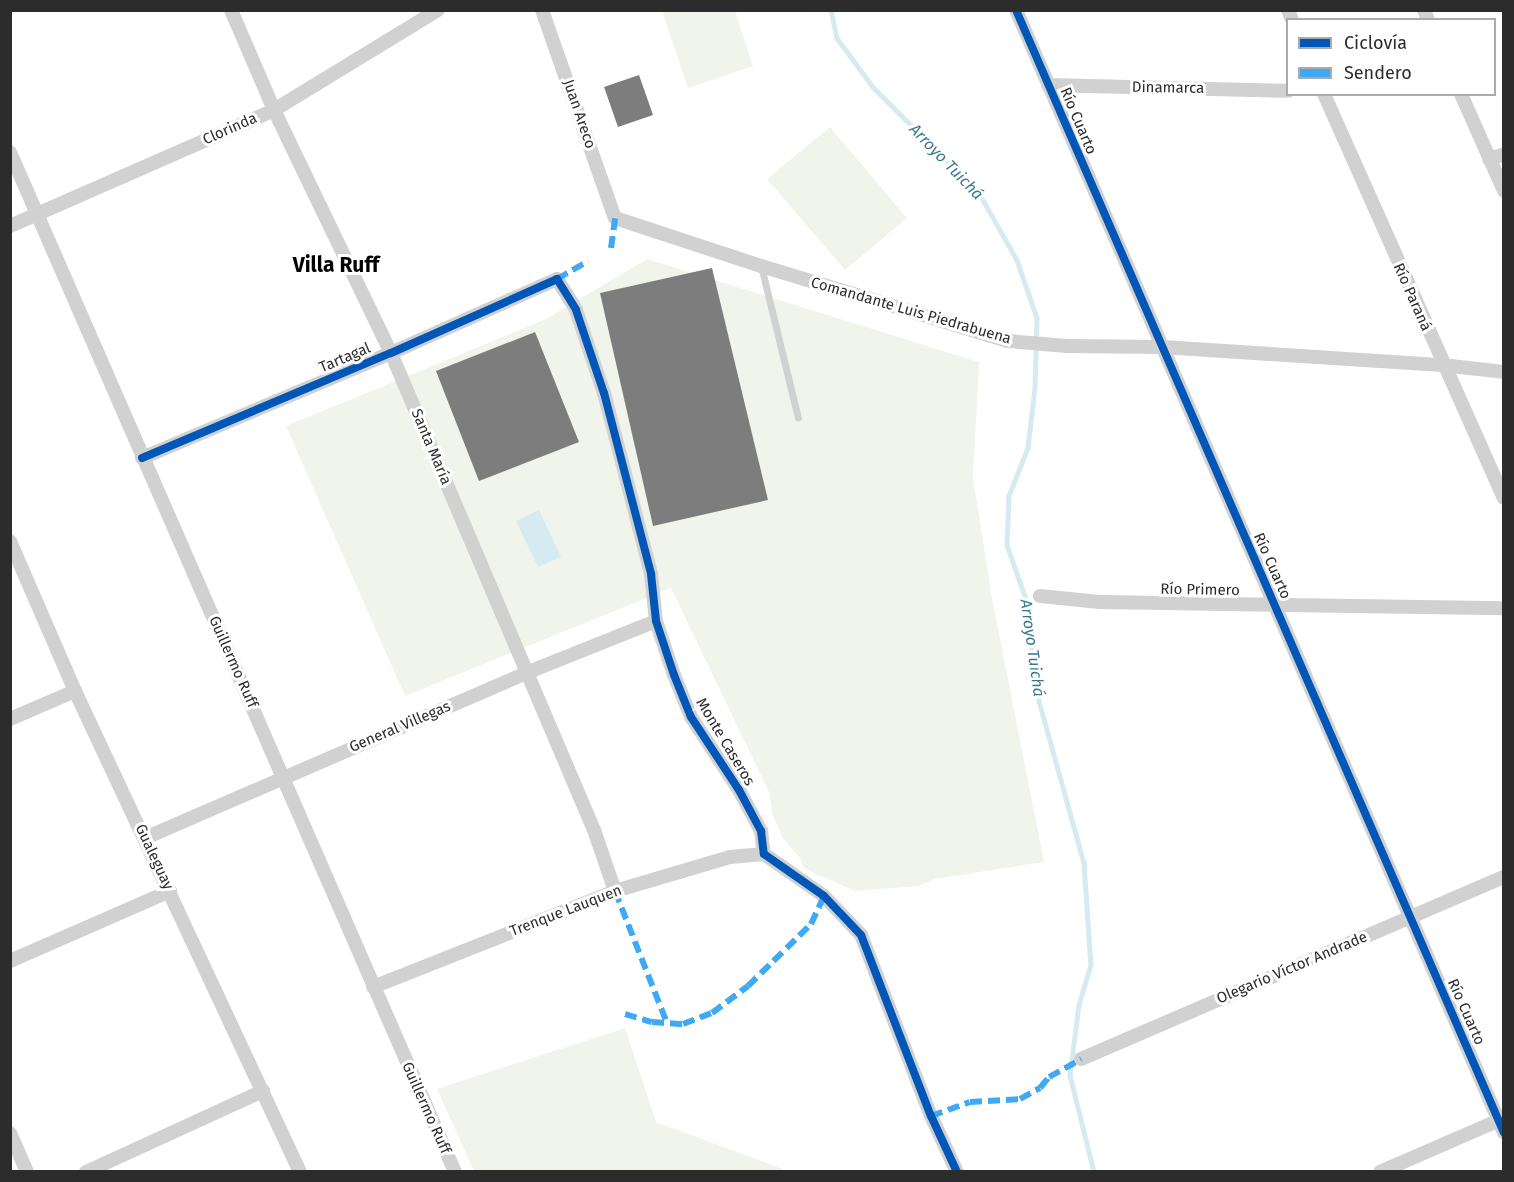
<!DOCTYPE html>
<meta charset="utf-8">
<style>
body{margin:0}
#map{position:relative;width:1514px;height:1182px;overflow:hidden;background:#fff;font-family:"Fira Sans",sans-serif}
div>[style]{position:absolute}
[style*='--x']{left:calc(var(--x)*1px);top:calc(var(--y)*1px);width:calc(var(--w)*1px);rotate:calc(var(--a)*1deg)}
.green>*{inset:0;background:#f1f4ea}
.water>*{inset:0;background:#d6eaf2}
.stream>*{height:4.5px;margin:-2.25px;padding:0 2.25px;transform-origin:2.25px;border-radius:2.25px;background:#d6eaf2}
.building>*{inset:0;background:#7d7d7d}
.service>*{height:7px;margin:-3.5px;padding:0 3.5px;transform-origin:3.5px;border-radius:3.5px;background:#d1d1d1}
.minor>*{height:14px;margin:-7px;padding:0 7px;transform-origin:7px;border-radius:7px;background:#d1d1d1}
.quiet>*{height:6px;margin-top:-3px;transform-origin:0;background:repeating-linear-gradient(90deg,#3fa9f5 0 12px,transparent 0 18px)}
.cycleway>*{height:8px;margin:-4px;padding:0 4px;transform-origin:4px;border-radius:4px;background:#0057b8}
span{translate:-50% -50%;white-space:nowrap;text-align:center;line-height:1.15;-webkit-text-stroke:6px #fff;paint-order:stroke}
.street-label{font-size:15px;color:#2c2c2c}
.water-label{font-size:16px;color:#397990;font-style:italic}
.district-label{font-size:21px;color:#000;font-weight:700}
.frame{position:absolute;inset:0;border:12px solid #2c2c2c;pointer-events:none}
.legend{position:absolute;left:1286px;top:18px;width:210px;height:78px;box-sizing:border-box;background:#fff;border:2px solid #ababab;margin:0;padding:8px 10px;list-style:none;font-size:18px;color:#2c2c2c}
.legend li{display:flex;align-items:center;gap:12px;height:30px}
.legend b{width:30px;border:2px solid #ababab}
</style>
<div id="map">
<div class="green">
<i style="clip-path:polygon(662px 11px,735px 11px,753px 66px,688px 88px)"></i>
<i style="clip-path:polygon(830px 127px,907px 218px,845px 270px,767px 179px)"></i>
<i style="clip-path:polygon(647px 259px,979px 362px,973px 478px,992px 598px,1044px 862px,935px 879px,918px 886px,855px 891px,805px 869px,799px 857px,783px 838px,773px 816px,769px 792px,671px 588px,405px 696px,286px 426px,544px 320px)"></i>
<i style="clip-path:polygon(625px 1028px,656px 1122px,788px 1171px,474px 1171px,437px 1089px)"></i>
</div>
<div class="water">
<i style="clip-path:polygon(539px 510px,561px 557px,538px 567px,516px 521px)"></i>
</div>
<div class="stream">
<i style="--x:831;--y:10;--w:29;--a:78"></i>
<i style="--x:837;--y:38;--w:61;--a:53.7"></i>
<i style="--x:873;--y:87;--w:150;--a:45"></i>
<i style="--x:979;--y:193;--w:77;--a:60.4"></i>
<i style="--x:1017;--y:260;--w:61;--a:71"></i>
<i style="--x:1037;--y:318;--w:70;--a:91.6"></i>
<i style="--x:1035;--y:388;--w:60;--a:96.7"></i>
<i style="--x:1028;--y:448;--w:52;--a:111.6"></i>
<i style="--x:1009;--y:496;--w:49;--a:92.3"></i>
<i style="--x:1007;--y:545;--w:60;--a:70.7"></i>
<i style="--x:1027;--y:602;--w:88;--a:84.2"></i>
<i style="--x:1036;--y:690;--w:180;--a:74.5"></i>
<i style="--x:1084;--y:863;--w:102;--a:86.1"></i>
<i style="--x:1091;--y:965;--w:42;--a:106.7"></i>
<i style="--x:1079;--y:1005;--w:71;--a:97.3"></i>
<i style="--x:1070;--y:1075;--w:100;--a:76.1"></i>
</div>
<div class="building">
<i style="clip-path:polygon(639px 75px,653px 115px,618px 127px,604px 87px)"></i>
<i style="clip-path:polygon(712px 268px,768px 500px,653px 526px,600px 293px)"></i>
<i style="clip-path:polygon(535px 332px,579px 442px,479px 481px,436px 371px)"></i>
</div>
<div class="service">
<i style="--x:761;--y:266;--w:156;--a:76.3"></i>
</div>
<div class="minor">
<i style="--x:231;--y:10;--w:109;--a:66.7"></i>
<i style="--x:274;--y:110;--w:270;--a:64.3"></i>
<i style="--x:391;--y:353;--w:518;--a:66.95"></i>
<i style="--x:594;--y:830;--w:65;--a:71"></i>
<i style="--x:542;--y:10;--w:220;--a:70.7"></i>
<i style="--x:615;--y:218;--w:154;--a:18.2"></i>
<i style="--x:761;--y:266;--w:258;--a:16.9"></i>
<i style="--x:1008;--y:341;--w:59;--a:4.8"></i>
<i style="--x:1067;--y:346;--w:95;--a:0.6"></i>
<i style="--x:1162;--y:347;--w:281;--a:3.7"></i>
<i style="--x:1442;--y:365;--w:62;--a:6.4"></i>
<i style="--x:1016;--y:10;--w:1224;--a:66.51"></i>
<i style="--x:1288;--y:10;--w:11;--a:68"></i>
<i style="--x:1424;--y:10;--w:11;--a:68"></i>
<i style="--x:1048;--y:85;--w:240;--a:1.4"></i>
<i style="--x:1324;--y:94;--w:442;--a:66"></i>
<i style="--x:1461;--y:94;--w:106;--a:66.1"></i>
<i style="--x:10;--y:152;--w:1113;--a:66.43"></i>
<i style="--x:1489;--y:159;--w:16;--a:-18"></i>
<i style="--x:10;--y:226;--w:288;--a:-23.7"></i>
<i style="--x:274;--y:110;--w:192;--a:-31.4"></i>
<i style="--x:142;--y:458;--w:270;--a:-22.9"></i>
<i style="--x:391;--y:353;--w:182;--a:-24"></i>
<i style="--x:557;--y:279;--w:36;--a:58"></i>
<i style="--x:576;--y:310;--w:88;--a:71.4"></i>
<i style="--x:604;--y:393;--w:187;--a:75.4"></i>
<i style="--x:651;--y:574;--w:47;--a:83.9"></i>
<i style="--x:656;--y:621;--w:57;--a:71.6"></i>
<i style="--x:674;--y:675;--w:45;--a:68"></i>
<i style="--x:691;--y:717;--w:87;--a:56.7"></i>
<i style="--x:739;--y:790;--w:47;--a:61.8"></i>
<i style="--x:761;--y:831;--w:23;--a:83"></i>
<i style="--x:764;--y:854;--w:73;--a:35"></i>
<i style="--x:824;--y:896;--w:54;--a:46.5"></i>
<i style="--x:861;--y:935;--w:194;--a:68.9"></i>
<i style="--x:931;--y:1116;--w:62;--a:65.1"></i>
<i style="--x:10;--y:541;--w:163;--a:66.6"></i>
<i style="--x:75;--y:691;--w:531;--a:64.93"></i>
<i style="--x:1040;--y:596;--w:60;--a:5.7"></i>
<i style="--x:1100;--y:602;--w:404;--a:0.9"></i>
<i style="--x:10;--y:719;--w:71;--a:-23.3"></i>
<i style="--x:145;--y:838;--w:415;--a:-23.4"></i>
<i style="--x:526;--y:673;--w:140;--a:-21.8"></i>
<i style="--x:10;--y:961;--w:175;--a:-23.6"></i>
<i style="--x:373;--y:987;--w:260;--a:-21.6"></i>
<i style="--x:615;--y:891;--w:120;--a:-16.5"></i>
<i style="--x:730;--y:857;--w:34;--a:-5"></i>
<i style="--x:1081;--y:1059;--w:460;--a:-23.3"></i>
<i style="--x:10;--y:1133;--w:43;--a:66.4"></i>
<i style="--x:86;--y:1172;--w:195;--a:-24.6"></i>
<i style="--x:1380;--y:1172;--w:135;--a:-23.5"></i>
</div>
<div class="quiet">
<i style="--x:611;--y:248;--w:30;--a:-82"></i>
<i style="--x:557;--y:279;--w:36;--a:-30"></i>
<i style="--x:615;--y:891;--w:142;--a:68.5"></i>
<i style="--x:625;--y:1014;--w:28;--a:17"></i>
<i style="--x:652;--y:1022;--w:31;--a:4"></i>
<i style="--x:683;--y:1024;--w:31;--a:-21"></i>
<i style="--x:712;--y:1013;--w:45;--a:-36.9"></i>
<i style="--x:748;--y:986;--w:88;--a:-44.5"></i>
<i style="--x:811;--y:924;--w:31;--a:-65"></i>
<i style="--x:931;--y:1116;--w:41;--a:-19.7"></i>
<i style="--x:970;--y:1102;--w:50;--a:-3.4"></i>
<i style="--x:1020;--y:1099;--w:23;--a:-29"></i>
<i style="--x:1040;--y:1088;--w:14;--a:-51"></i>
<i style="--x:1049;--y:1077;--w:37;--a:-29"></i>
</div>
<div class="cycleway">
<i style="--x:1016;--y:10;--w:1224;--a:66.51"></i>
<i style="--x:142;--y:458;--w:270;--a:-22.9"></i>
<i style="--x:391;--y:353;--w:182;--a:-24"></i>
<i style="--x:557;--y:279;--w:36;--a:58"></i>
<i style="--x:576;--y:310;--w:88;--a:71.4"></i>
<i style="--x:604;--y:393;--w:187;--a:75.4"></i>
<i style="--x:651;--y:574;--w:47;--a:83.9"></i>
<i style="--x:656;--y:621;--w:57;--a:71.6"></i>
<i style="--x:674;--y:675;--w:45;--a:68"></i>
<i style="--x:691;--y:717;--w:87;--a:56.7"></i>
<i style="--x:739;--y:790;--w:47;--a:61.8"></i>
<i style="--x:761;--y:831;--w:23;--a:83"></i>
<i style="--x:764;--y:854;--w:73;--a:35"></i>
<i style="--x:824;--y:896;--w:54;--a:46.5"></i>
<i style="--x:861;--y:935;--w:194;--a:68.9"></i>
<i style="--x:931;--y:1116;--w:62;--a:65.1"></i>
</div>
<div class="street-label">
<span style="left:1168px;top:88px;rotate:1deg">Dinamarca</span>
<span style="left:579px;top:114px;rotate:71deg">Juan Areco</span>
<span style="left:1078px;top:121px;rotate:67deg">Río Cuarto</span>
<span style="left:230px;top:129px;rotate:-24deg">Clorinda</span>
<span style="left:1412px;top:297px;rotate:66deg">Río Paraná</span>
<span style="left:911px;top:311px;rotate:16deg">Comandante Luis Piedrabuena</span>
<span style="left:345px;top:358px;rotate:-23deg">Tartagal</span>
<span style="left:431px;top:447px;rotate:67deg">Santa María</span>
<span style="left:1272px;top:566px;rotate:66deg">Río Cuarto</span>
<span style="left:1200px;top:590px;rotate:1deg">Río Primero</span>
<span style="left:233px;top:662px;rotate:66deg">Guillermo Ruff</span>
<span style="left:400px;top:727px;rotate:-23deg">General Villegas</span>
<span style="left:725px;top:742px;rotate:59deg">Monte Caseros</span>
<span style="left:154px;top:857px;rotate:65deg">Gualeguay</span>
<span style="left:566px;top:911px;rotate:-21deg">Trenque Lauquen</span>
<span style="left:1292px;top:968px;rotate:-23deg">Olegario Víctor Andrade</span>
<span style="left:1466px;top:1012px;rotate:66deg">Río Cuarto</span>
<span style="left:426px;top:1108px;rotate:66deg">Guillermo Ruff</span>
</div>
<div class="water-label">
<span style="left:946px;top:162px;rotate:46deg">Arroyo Tuichá</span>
<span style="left:1032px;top:648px;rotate:82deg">Arroyo Tuichá</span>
</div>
<div class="district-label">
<span style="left:336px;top:265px">Villa Ruff</span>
</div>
<div class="frame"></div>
<ul class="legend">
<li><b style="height:8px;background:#0057b8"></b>Ciclovía</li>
<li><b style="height:8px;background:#3fa9f5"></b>Sendero</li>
</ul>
</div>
